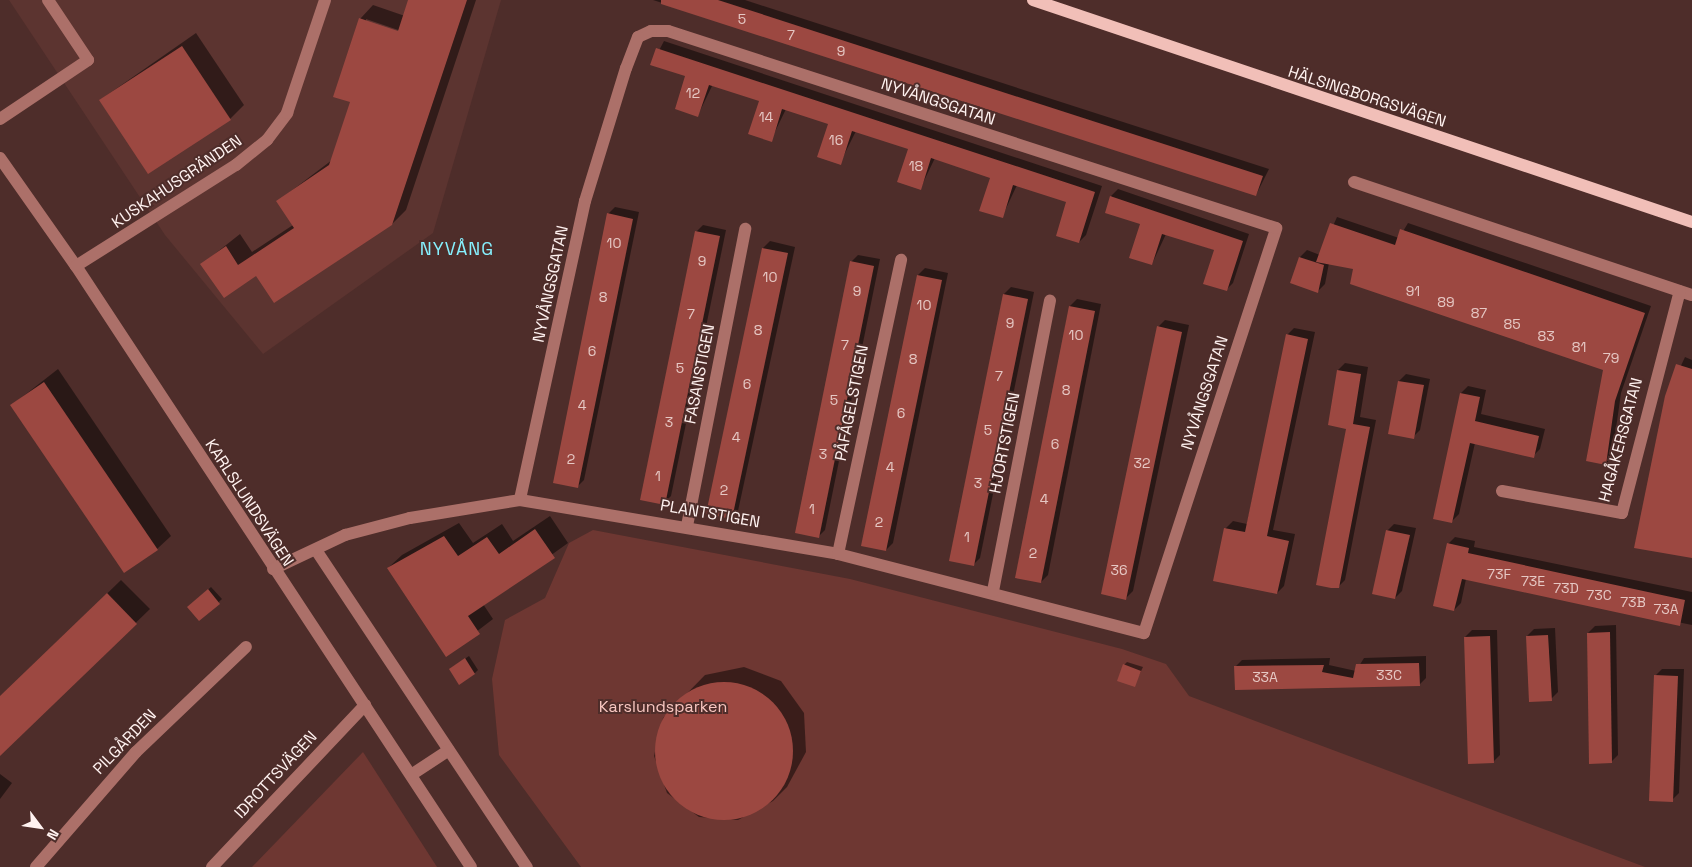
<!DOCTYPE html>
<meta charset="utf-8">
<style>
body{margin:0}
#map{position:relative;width:1692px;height:867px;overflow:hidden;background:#4e2d2a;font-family:"Space Grotesk",sans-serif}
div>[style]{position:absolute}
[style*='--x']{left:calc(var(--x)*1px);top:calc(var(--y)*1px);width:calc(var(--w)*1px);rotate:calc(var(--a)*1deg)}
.built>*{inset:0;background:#5c3430}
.green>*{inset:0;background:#6e3732}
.shadow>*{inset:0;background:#0007}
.building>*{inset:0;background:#9c4841}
.round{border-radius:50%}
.minor>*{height:12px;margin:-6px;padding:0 6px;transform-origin:6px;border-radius:6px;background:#ac7069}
.major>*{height:12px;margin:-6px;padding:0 6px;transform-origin:6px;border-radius:6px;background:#f1bfb8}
span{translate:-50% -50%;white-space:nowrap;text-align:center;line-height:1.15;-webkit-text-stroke:4px #4e2d2a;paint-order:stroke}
.number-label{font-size:14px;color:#e6c8c4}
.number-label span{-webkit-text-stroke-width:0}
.street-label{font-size:16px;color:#fff2f0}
.park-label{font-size:16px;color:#f9c7c1}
.neighbourhood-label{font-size:18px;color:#86f0fe;letter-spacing:1px}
.north{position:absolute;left:15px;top:802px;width:50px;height:50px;-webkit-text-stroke:4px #4e2d2a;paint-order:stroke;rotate:121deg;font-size:14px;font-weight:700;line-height:20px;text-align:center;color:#fff2f0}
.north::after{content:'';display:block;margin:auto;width:18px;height:22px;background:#fff2f0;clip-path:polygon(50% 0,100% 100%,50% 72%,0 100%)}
</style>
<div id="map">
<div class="built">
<i style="clip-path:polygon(9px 0,501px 0,433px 233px,263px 354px,165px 235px)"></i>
</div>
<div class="green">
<i style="clip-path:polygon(593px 530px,850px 579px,1122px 649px,1166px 664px,1189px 696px,1645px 867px,581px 867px,499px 755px,492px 679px,505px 620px,545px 598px,569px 543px)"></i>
<i style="clip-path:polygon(363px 752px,437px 867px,252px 867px)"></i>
</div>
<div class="shadow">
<i style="clip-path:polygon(evenodd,410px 0,476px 0,406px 210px,392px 224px,256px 274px,202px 264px,240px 234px,252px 252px,293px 225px,278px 201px,332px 160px,352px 101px,360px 19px,373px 5px,405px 16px,410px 0,366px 19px,404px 32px,404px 34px,366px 22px,366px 19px)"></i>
<i style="clip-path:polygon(653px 0,745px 0,1269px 169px,1256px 195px)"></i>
<i style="clip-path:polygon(196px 33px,244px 105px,230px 119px,100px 100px)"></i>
<i style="clip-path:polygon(664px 41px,1102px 186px,1086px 235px,1079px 242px,1068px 202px,1017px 185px,1002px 217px,992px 177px,935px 158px,920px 189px,910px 148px,856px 131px,840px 163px,830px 123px,786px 109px,771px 140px,760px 100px,713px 84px,698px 115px,687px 75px,652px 64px)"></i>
<i style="clip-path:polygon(1118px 189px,1249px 234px,1233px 283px,1226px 290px,1215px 250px,1166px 234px,1152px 264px,1141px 224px,1111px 196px)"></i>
<i style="clip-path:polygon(615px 207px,639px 212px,584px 480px,577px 487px,608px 214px)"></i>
<i style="clip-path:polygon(1337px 217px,1399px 238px,1408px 223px,1651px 306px,1621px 393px,1612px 457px,1606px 464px,1605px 369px,1354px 268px,1329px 263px,1325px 284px,1318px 291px,1300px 257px,1307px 250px,1320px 255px)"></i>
<i style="clip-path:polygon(703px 225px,726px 230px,671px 496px,664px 503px,696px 232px)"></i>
<i style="clip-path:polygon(770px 241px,795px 247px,738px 511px,731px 518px,763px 248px)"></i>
<i style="clip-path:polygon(858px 255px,880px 259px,825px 530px,818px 537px,851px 262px)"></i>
<i style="clip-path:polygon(925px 268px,948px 273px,893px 543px,886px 550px,918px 275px)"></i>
<i style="clip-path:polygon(1011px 287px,1034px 292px,980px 558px,973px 565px,950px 560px,1004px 294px)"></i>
<i style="clip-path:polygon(1077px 299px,1101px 304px,1048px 575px,1041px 582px,1016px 577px,1070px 306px)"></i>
<i style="clip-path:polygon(1165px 320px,1189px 325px,1133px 591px,1126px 598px,1158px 327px)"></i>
<i style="clip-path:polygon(1294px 328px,1315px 332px,1273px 530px,1295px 534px,1284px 586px,1277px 593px,1215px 580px,1226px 528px,1233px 521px,1247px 524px,1287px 335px)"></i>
<i style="clip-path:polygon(1685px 357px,1692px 360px,1692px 556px,1667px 396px)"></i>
<i style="clip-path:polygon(1345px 363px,1368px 367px,1360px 417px,1376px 420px,1345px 580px,1338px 587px,1347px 428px,1338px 370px)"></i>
<i style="clip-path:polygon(58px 369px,171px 536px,157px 549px,12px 405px)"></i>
<i style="clip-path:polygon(1406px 374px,1430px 379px,1420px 430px,1413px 437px,1389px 433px,1399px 381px)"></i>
<i style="clip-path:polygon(1468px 386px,1486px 390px,1481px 414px,1545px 429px,1540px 449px,1533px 456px,1475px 443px,1459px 514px,1452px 521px,1461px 393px)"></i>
<i style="clip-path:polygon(550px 516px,568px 543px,483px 604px,493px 619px,446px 655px,388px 568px,402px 555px,459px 523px,473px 543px,502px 524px,513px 541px)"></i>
<i style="clip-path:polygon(1394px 524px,1416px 528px,1402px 591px,1395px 598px,1387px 531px)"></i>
<i style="clip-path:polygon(1455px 537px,1475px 541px,1474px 547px,1692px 592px,1692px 625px,1466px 579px,1461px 603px,1454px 610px,1448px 544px)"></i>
<i style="clip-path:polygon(121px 580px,150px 609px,0 754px,0 698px)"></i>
<i style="clip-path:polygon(211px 587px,222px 599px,200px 619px,192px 604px)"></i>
<i style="clip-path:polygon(1616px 625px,1618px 755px,1611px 762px,1588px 633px,1595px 626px)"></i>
<i style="clip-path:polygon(1555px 628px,1558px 692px,1551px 699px,1527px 636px,1534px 629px)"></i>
<i style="clip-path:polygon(1472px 630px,1497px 630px,1500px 755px,1493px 762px,1465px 637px)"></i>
<i style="clip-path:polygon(469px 656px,478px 670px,475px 673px,450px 669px)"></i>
<i style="clip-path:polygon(1426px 656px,1426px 678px,1419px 685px,1235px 667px,1242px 660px,1330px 658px,1329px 665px,1356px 671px,1364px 658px)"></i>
<i style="clip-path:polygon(1127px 662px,1143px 667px,1134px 686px,1124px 665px)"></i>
<i style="clip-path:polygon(744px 667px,781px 681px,804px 713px,806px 752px,787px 787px,773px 801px,738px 820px,699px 817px,667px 793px,654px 756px,663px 718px,705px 675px)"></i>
<i style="clip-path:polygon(1662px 669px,1684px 669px,1679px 793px,1672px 800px,1655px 676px)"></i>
<i style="clip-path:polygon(0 774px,12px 783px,0 799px)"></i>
</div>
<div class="building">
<i style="clip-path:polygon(408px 0,467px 0,392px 225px,274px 303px,256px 276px,224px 298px,200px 264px,226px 246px,238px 265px,294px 228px,276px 201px,329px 165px,350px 102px,333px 97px,359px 18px,398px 31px)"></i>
<i style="clip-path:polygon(661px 0,718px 0,1263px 176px,1256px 196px,661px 4px)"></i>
<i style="clip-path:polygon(182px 46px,231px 120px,148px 174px,99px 100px)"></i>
<i style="clip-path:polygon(656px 48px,1095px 192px,1079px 243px,1056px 236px,1066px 202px,1013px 185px,1003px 218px,979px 211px,990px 178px,931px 158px,921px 190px,897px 182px,908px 149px,852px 131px,841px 165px,817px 157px,828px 124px,782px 109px,772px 142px,748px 134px,759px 101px,709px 85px,698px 117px,675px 109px,685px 76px,650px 65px)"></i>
<i style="clip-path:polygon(1110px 196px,1243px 241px,1227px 291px,1203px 284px,1214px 250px,1162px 234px,1152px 265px,1129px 258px,1140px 224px,1105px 213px)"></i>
<i style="clip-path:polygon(607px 213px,633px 219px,578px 488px,553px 483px)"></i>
<i style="clip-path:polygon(1330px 223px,1395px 245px,1400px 229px,1645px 313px,1615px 401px,1606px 465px,1586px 461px,1603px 370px,1350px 284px,1353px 269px,1316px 262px)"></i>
<i style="clip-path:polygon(695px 231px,720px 236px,665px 505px,640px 500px)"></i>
<i style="clip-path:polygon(762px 248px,788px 253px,732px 519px,706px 514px)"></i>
<i style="clip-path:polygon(1299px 257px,1324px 265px,1318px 293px,1290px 283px)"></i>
<i style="clip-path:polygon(850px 261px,874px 266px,819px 538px,795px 533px)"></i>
<i style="clip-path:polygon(917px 275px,942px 280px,886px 551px,861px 546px)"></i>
<i style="clip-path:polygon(1003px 294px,1028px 299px,974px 566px,949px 561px)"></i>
<i style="clip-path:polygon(1069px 306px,1095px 311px,1041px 583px,1015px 578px)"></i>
<i style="clip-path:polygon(1157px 326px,1182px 332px,1126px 600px,1101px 594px)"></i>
<i style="clip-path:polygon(1286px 334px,1308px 339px,1267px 536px,1289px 541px,1277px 594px,1213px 581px,1224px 528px,1245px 532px)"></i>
<i style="clip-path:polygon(1676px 364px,1692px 369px,1692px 558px,1634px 548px,1665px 396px)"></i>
<i style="clip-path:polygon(1337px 370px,1361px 374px,1353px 424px,1370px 427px,1339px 588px,1331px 588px,1316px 585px,1346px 429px,1328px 425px)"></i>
<i style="clip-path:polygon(1398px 381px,1424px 385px,1414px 439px,1388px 434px)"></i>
<i style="clip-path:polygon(44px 382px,158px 550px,124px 573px,10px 405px)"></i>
<i style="clip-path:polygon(1460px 393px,1480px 397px,1475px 421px,1539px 436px,1534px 458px,1470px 443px,1452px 523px,1433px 519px)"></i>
<i style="clip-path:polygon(535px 529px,555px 558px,468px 616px,480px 634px,446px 657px,387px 568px,444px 536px,458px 556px,487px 537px,499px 554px)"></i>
<i style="clip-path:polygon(1386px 530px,1410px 535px,1395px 599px,1372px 594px)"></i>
<i style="clip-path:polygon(1447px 543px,1469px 548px,1468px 553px,1685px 600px,1680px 626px,1462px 579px,1454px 611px,1433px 606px)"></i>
<i style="clip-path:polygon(208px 589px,220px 604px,199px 621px,187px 607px)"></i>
<i style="clip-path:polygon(107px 593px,137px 624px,0 756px,0 696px)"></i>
<i style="clip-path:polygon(1610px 632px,1612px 763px,1589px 764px,1587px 633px)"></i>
<i style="clip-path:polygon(1548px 635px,1552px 701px,1529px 702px,1526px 636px)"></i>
<i style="clip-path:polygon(1490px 636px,1494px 763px,1468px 764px,1464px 637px)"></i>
<i style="clip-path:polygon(465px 658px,475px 674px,459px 685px,449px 669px)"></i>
<i style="clip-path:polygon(1419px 663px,1420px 686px,1235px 690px,1234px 666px,1324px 665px,1322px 672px,1353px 678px,1356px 664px)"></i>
<i style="clip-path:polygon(1123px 664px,1141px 671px,1135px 687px,1117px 681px)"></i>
<i style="clip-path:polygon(1654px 675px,1678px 676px,1673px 802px,1649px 801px)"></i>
<i class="round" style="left:655px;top:682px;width:138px;height:138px"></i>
</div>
<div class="minor">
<i style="--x:0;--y:119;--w:106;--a:-33.8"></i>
<i style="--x:88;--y:60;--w:72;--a:-123.7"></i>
<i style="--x:0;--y:158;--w:132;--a:54.9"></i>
<i style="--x:76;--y:266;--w:719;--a:56.69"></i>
<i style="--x:1354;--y:182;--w:356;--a:18.5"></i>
<i style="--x:76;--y:266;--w:189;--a:-32.3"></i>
<i style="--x:236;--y:165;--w:40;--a:-39"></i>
<i style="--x:267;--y:140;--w:34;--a:-53"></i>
<i style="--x:287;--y:113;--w:119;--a:-71.4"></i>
<i style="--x:1502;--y:491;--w:122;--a:10.4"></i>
<i style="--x:1622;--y:513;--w:229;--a:-75.4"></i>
<i style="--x:687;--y:526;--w:303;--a:-78.9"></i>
<i style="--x:316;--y:550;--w:381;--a:56.4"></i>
<i style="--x:838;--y:554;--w:301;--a:-77.9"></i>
<i style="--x:273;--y:569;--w:80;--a:-25.3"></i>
<i style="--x:345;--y:535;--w:67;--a:-14.7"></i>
<i style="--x:410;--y:518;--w:111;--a:-9.3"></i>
<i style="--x:520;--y:500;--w:323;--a:9.6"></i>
<i style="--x:838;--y:554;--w:316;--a:14.5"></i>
<i style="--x:1144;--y:633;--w:426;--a:-71.9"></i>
<i style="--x:1276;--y:228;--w:639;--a:-162.05"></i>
<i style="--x:668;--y:31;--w:17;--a:180"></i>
<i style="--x:651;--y:31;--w:14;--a:155"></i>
<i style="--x:638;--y:37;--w:33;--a:111"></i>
<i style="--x:626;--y:68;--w:139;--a:107.1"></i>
<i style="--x:585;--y:201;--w:306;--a:102.3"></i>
<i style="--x:993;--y:591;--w:296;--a:-78.9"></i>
<i style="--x:411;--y:775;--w:45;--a:-33.3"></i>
<i style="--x:36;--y:867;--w:152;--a:-49"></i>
<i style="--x:136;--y:752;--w:152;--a:-43.7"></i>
<i style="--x:212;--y:867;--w:223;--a:-46.6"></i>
</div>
<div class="major">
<i style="--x:1033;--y:0;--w:695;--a:18.62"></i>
</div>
<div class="number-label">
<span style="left:742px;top:19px">5</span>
<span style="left:791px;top:35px">7</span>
<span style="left:841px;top:51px">9</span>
<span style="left:693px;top:93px">12</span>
<span style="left:766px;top:117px">14</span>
<span style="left:836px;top:140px">16</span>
<span style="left:916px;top:166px">18</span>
<span style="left:614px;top:243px">10</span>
<span style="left:702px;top:261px">9</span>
<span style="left:770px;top:277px">10</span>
<span style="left:857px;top:291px">9</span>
<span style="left:1413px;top:291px">91</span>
<span style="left:603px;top:297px">8</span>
<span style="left:1446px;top:302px">89</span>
<span style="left:924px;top:305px">10</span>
<span style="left:1479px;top:313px">87</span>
<span style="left:691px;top:314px">7</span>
<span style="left:1010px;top:323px">9</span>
<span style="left:1512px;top:324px">85</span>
<span style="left:758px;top:330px">8</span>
<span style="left:1076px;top:335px">10</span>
<span style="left:1546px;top:336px">83</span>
<span style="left:845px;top:345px">7</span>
<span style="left:1579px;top:347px">81</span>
<span style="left:592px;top:351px">6</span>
<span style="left:1611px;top:358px">79</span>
<span style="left:913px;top:359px">8</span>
<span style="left:680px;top:368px">5</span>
<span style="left:999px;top:376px">7</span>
<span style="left:747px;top:384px">6</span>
<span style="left:1066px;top:390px">8</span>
<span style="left:834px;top:400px">5</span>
<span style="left:582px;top:405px">4</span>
<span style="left:901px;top:413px">6</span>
<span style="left:669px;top:422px">3</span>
<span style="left:988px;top:430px">5</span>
<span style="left:736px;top:437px">4</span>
<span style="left:1055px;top:444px">6</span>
<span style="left:823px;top:454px">3</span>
<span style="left:571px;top:459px">2</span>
<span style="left:1142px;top:463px">32</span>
<span style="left:890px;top:467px">4</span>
<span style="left:658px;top:476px">1</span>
<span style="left:978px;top:483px">3</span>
<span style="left:724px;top:490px">2</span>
<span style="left:1044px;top:499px">4</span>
<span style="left:812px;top:509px">1</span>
<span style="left:879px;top:522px">2</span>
<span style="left:967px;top:537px">1</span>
<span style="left:1033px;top:553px">2</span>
<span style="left:1119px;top:570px">36</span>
<span style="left:1499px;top:574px">73F</span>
<span style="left:1533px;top:581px">73E</span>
<span style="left:1566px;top:588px">73D</span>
<span style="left:1599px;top:595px">73C</span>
<span style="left:1633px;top:602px">73B</span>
<span style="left:1666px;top:609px">73A</span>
<span style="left:1389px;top:675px">33C</span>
<span style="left:1265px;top:677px">33A</span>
</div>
<div class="street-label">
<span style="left:1367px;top:97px;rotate:18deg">HÄLSINGBORGSVÄGEN</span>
<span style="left:938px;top:102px;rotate:18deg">NYVÅNGSGATAN</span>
<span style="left:177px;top:182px;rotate:-34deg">KUSKAHUSGRÄNDEN</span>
<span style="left:551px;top:284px;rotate:-78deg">NYVÅNGSGATAN</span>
<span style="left:700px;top:374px;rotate:-79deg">FASANSTIGEN</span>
<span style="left:1205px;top:393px;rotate:-72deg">NYVÅNGSGATAN</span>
<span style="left:852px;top:403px;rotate:-79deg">PÅFÅGELSTIGEN</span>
<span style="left:1621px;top:440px;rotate:-75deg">HAGÅKERSGATAN</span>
<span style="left:1005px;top:443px;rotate:-79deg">HJORTSTIGEN</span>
<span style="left:249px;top:503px;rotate:57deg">KARLSLUNDSVÄGEN</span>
<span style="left:710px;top:514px;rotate:10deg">PLANTSTIGEN</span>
<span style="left:125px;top:742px;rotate:-46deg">PILGÅRDEN</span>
<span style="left:276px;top:775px;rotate:-47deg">IDROTTSVÄGEN</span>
</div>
<div class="park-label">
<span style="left:663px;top:707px">Karslundsparken</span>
</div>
<div class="neighbourhood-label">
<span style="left:457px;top:249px">NYVÅNG</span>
</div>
<div class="north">N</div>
</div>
